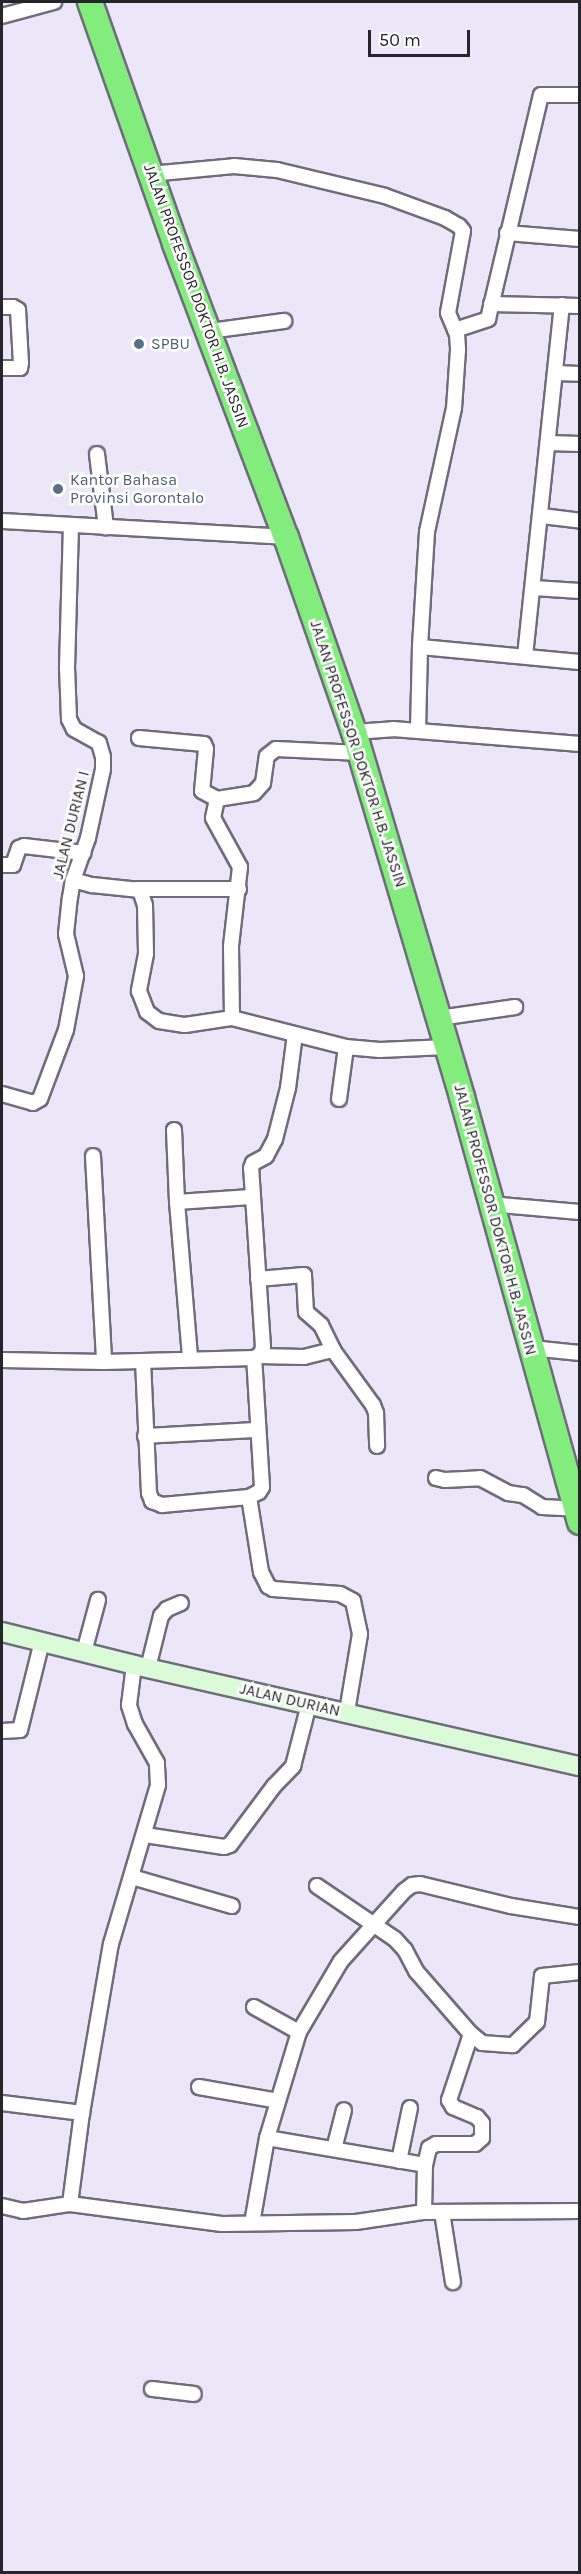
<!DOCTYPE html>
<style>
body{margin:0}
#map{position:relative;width:581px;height:2574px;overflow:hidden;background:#ebe7f8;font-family:Karla,sans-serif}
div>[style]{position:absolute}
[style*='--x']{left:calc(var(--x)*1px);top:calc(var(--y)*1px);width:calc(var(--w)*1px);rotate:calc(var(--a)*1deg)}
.roads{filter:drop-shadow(2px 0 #6f6c7b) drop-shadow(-2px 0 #6f6c7b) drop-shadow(0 2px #6f6c7b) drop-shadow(0 -2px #6f6c7b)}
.street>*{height:14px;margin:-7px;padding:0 7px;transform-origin:7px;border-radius:7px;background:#fff}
.secondary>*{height:18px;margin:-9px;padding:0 9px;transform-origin:9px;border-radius:9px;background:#dafad8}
.highway>*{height:24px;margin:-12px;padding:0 12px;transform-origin:12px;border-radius:12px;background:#82ed7d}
.dots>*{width:16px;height:16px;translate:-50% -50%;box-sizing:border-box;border:3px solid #fff;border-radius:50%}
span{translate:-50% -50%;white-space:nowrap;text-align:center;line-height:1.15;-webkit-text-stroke:5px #fff;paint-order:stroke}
.street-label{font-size:16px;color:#26252b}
.service-label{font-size:16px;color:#4e5e75}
.left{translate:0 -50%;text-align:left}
.frame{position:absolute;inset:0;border:3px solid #26252b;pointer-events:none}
.scale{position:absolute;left:368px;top:30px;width:102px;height:27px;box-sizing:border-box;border:3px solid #26252b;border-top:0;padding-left:8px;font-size:18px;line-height:21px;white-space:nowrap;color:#26252b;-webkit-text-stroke:4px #fff;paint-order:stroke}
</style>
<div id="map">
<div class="roads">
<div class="street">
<i style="--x:2;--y:16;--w:54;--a:-15.1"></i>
<i style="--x:150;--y:174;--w:84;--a:-5.4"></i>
<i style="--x:234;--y:166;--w:43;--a:5.3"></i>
<i style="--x:277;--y:170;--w:111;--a:13.5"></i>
<i style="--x:385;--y:196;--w:64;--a:20.1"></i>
<i style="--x:445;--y:218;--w:16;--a:30"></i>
<i style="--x:459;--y:226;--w:6;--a:51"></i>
<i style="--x:463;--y:231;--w:83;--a:100.4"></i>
<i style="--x:448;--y:313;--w:23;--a:67"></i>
<i style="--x:457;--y:334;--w:16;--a:86"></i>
<i style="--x:458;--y:350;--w:58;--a:93.9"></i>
<i style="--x:454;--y:408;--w:127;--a:102.3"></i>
<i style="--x:427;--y:532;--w:115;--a:93.5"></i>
<i style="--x:420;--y:647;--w:161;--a:5.4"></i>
<i style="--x:507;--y:233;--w:73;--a:4.7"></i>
<i style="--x:491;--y:304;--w:89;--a:1.3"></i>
<i style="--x:2;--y:307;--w:11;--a:0"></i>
<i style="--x:13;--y:307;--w:6;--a:31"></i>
<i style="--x:18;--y:310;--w:53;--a:86.8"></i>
<i style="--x:21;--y:363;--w:5;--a:101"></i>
<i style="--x:20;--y:368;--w:18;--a:180"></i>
<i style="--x:455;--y:330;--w:35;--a:-18"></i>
<i style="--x:488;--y:319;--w:230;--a:-76.7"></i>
<i style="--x:541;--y:95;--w:39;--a:0"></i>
<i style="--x:210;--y:331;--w:75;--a:-7.7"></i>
<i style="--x:555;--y:373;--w:25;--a:2"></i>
<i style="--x:548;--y:443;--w:32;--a:2"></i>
<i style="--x:97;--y:454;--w:74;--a:83"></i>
<i style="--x:542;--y:516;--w:38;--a:7"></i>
<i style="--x:2;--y:521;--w:284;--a:3.2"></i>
<i style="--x:534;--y:588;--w:46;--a:3.7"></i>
<i style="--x:525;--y:656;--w:353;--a:-84"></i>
<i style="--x:418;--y:730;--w:83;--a:-88.6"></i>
<i style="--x:354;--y:732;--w:39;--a:-4"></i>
<i style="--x:393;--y:729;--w:188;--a:4.6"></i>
<i style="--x:139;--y:738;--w:65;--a:5.3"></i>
<i style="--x:204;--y:744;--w:5;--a:68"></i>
<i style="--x:206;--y:749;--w:42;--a:95.4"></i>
<i style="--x:202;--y:791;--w:17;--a:28"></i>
<i style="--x:217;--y:799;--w:37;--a:-9"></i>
<i style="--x:254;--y:793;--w:13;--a:-48"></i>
<i style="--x:263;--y:783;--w:27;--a:-82"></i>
<i style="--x:267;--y:756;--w:11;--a:-38"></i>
<i style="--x:276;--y:749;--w:84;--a:2.7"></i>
<i style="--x:217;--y:799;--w:19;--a:102"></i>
<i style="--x:213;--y:818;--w:56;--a:61.1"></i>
<i style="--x:240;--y:867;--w:80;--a:96.5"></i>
<i style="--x:231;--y:946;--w:72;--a:89.2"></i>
<i style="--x:2;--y:865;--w:11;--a:0"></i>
<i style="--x:13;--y:865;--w:18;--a:-71"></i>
<i style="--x:19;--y:848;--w:5;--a:-22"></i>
<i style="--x:24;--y:846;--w:60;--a:6.7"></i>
<i style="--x:73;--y:880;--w:20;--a:15"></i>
<i style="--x:92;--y:885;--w:48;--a:5.9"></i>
<i style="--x:140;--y:890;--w:16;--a:72"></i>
<i style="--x:145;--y:905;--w:49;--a:88.8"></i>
<i style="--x:146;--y:954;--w:38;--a:101"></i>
<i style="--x:139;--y:991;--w:22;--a:69"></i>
<i style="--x:147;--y:1012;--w:15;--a:37"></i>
<i style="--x:159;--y:1021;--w:26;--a:9"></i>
<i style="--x:185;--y:1025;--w:48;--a:-8.5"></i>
<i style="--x:232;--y:1018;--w:118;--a:14.3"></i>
<i style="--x:346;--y:1047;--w:34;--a:5"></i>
<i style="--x:380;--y:1050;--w:67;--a:-2.6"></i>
<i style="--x:137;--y:889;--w:102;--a:0"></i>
<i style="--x:439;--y:1018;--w:77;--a:-8.2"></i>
<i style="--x:2;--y:1094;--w:32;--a:16"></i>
<i style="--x:33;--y:1103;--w:8;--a:-30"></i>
<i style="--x:40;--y:1099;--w:74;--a:-69.4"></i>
<i style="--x:66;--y:1030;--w:55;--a:-79.5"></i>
<i style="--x:76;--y:976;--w:43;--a:-103.4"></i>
<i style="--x:66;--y:934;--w:36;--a:-84"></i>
<i style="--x:70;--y:898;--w:18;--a:-81"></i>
<i style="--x:73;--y:880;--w:45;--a:-70.3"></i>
<i style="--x:88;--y:838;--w:71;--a:-77.7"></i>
<i style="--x:103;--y:769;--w:12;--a:-90"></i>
<i style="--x:103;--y:757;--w:15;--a:-106"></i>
<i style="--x:99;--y:743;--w:29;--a:-151"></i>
<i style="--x:74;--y:729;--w:11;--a:-117"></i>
<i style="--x:69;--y:719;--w:51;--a:-92.2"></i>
<i style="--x:67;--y:668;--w:142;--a:-88.4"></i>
<i style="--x:339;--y:1099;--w:52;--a:-82.3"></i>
<i style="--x:174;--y:1130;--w:72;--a:87.6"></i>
<i style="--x:177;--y:1202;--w:157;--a:85.2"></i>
<i style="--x:93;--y:1156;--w:206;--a:86.9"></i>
<i style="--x:177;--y:1202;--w:74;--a:-3.9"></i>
<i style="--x:489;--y:1204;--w:91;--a:5"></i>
<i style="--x:258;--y:1279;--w:46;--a:-5"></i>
<i style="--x:304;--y:1275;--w:37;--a:87"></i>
<i style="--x:306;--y:1312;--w:20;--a:41"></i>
<i style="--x:321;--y:1325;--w:28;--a:64"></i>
<i style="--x:531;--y:1348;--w:49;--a:5.8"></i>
<i style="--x:259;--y:1356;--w:45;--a:1.3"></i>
<i style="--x:304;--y:1357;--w:30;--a:-14"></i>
<i style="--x:333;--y:1350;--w:68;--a:54"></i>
<i style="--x:373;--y:1405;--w:9;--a:69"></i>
<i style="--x:376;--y:1413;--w:33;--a:88"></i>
<i style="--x:2;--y:1360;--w:102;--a:1.1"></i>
<i style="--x:104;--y:1362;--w:150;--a:-1.5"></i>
<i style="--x:254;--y:1358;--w:8;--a:-30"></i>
<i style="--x:261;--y:1354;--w:7;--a:-74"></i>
<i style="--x:263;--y:1347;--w:179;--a:-93.8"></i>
<i style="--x:251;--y:1168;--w:5;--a:-68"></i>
<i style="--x:253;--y:1163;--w:15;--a:-28"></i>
<i style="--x:266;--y:1156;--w:19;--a:-62"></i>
<i style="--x:275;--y:1139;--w:53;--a:-75.7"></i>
<i style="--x:288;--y:1088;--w:54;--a:-82.6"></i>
<i style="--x:143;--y:1361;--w:132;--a:87.4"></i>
<i style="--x:149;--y:1493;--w:9;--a:69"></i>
<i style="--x:152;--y:1501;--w:11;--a:22"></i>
<i style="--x:162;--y:1505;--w:87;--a:-5.3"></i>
<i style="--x:249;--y:1497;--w:11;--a:-27"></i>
<i style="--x:259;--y:1492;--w:6;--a:-59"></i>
<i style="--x:262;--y:1487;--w:129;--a:-93.5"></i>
<i style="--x:145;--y:1436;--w:112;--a:-3.1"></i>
<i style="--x:436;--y:1478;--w:9;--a:13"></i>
<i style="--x:445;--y:1480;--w:35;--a:-3"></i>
<i style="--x:480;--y:1478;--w:32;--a:28"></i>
<i style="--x:508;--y:1493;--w:15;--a:8"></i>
<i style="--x:523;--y:1495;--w:22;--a:32"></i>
<i style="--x:542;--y:1507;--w:34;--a:3"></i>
<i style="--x:249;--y:1497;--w:76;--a:80.9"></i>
<i style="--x:261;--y:1572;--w:16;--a:63"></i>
<i style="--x:268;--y:1586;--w:6;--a:31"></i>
<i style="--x:273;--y:1589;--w:67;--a:4.3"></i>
<i style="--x:340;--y:1594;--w:15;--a:28"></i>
<i style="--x:353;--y:1601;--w:34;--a:78"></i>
<i style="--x:360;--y:1634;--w:79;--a:99.5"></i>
<i style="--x:84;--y:1652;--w:54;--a:-74.9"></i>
<i style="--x:148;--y:1668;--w:54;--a:-76"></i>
<i style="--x:161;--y:1616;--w:9;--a:-49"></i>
<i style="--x:167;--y:1609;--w:15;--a:-23"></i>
<i style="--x:2;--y:1731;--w:18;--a:-3"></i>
<i style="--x:20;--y:1730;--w:92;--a:-76.1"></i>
<i style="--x:145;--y:1835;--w:80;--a:8.6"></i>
<i style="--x:224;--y:1847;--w:6;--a:-18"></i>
<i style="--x:230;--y:1845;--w:74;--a:-53.3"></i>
<i style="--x:274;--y:1786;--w:28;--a:-46"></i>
<i style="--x:293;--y:1766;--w:64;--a:-75.5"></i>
<i style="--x:132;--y:1877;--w:104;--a:16.2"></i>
<i style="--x:317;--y:1886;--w:94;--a:34.2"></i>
<i style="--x:395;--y:1939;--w:15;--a:48"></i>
<i style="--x:405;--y:1950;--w:24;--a:62"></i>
<i style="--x:416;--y:1971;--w:84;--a:48.9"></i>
<i style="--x:471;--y:2034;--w:70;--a:108.4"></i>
<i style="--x:449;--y:2100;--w:8;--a:60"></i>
<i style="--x:453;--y:2107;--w:26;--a:23"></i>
<i style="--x:477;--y:2117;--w:8;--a:50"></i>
<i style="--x:482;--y:2123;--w:15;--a:90"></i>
<i style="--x:482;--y:2138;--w:9;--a:139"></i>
<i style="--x:475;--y:2144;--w:39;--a:180"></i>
<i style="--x:436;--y:2144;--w:8;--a:150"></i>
<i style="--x:429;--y:2148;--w:17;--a:103"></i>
<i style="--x:425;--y:2165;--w:47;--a:91.2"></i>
<i style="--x:254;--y:2007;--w:51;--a:29.1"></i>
<i style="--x:471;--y:2034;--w:14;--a:39"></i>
<i style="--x:482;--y:2043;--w:31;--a:4"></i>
<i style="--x:513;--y:2045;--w:33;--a:-44"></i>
<i style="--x:537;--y:2022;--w:46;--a:-83.8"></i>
<i style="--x:542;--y:1976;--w:38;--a:-6"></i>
<i style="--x:199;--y:2087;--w:80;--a:10"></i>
<i style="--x:2;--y:2103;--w:81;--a:7.1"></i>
<i style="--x:267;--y:2138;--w:160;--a:9.7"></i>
<i style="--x:334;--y:2149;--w:40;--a:-75.6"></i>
<i style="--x:399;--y:2161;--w:54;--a:-78.3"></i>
<i style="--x:70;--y:2204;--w:92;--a:-82.5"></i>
<i style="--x:82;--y:2113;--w:171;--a:-80.3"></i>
<i style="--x:111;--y:1944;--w:166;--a:-73.5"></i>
<i style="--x:158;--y:1785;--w:22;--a:-93"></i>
<i style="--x:157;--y:1763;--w:45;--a:-119.4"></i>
<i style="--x:135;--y:1724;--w:20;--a:-108"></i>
<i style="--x:129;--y:1705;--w:40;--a:-82.9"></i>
<i style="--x:2;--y:2206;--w:22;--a:13"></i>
<i style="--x:23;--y:2211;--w:48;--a:-8.5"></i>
<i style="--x:70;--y:2204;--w:153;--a:7.5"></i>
<i style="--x:222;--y:2224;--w:134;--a:-0.9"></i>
<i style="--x:356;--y:2222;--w:69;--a:-8.4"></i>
<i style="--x:424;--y:2212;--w:156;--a:-0.4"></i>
<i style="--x:442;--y:2212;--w:71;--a:81.1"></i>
<i style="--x:252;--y:2223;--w:86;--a:-80"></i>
<i style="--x:267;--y:2138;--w:111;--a:-73.2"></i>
<i style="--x:299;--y:2032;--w:82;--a:-59.4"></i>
<i style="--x:341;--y:1961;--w:94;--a:-48"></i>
<i style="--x:404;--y:1891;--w:10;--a:-37"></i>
<i style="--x:412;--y:1885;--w:8;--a:-7"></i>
<i style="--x:420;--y:1884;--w:94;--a:13.6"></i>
<i style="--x:511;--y:1906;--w:70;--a:9.1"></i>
<i style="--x:152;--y:2389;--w:42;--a:6.8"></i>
</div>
<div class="secondary">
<i style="--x:2;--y:1632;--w:136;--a:14"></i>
<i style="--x:134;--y:1665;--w:457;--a:12.8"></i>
</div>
<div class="highway">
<i style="--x:90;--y:2;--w:256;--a:70.6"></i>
<i style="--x:175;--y:244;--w:313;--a:69.3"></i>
<i style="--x:286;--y:537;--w:207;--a:70.8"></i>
<i style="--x:354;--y:732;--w:381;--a:73.5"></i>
<i style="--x:462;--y:1097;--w:441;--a:74.5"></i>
</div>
</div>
<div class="dots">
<i style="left:139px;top:344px;background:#5c6f8a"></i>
<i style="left:58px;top:489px;background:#5c6f8a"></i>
</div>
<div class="street-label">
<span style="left:196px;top:296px;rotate:70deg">JALAN PROFESSOR DOKTOR H.B. JASSIN</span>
<span style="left:358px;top:754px;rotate:72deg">JALAN PROFESSOR DOKTOR H.B. JASSIN</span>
<span style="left:71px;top:825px;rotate:-76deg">JALAN DURIAN I</span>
<span style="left:495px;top:1220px;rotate:75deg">JALAN PROFESSOR DOKTOR H.B. JASSIN</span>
<span style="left:290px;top:1700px;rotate:13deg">JALAN DURIAN</span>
</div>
<div class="service-label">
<span class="left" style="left:151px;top:344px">SPBU</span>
<span class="left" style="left:70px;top:489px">Kantor Bahasa<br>Provinsi Gorontalo</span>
</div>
<div class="frame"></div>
<div class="scale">50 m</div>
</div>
